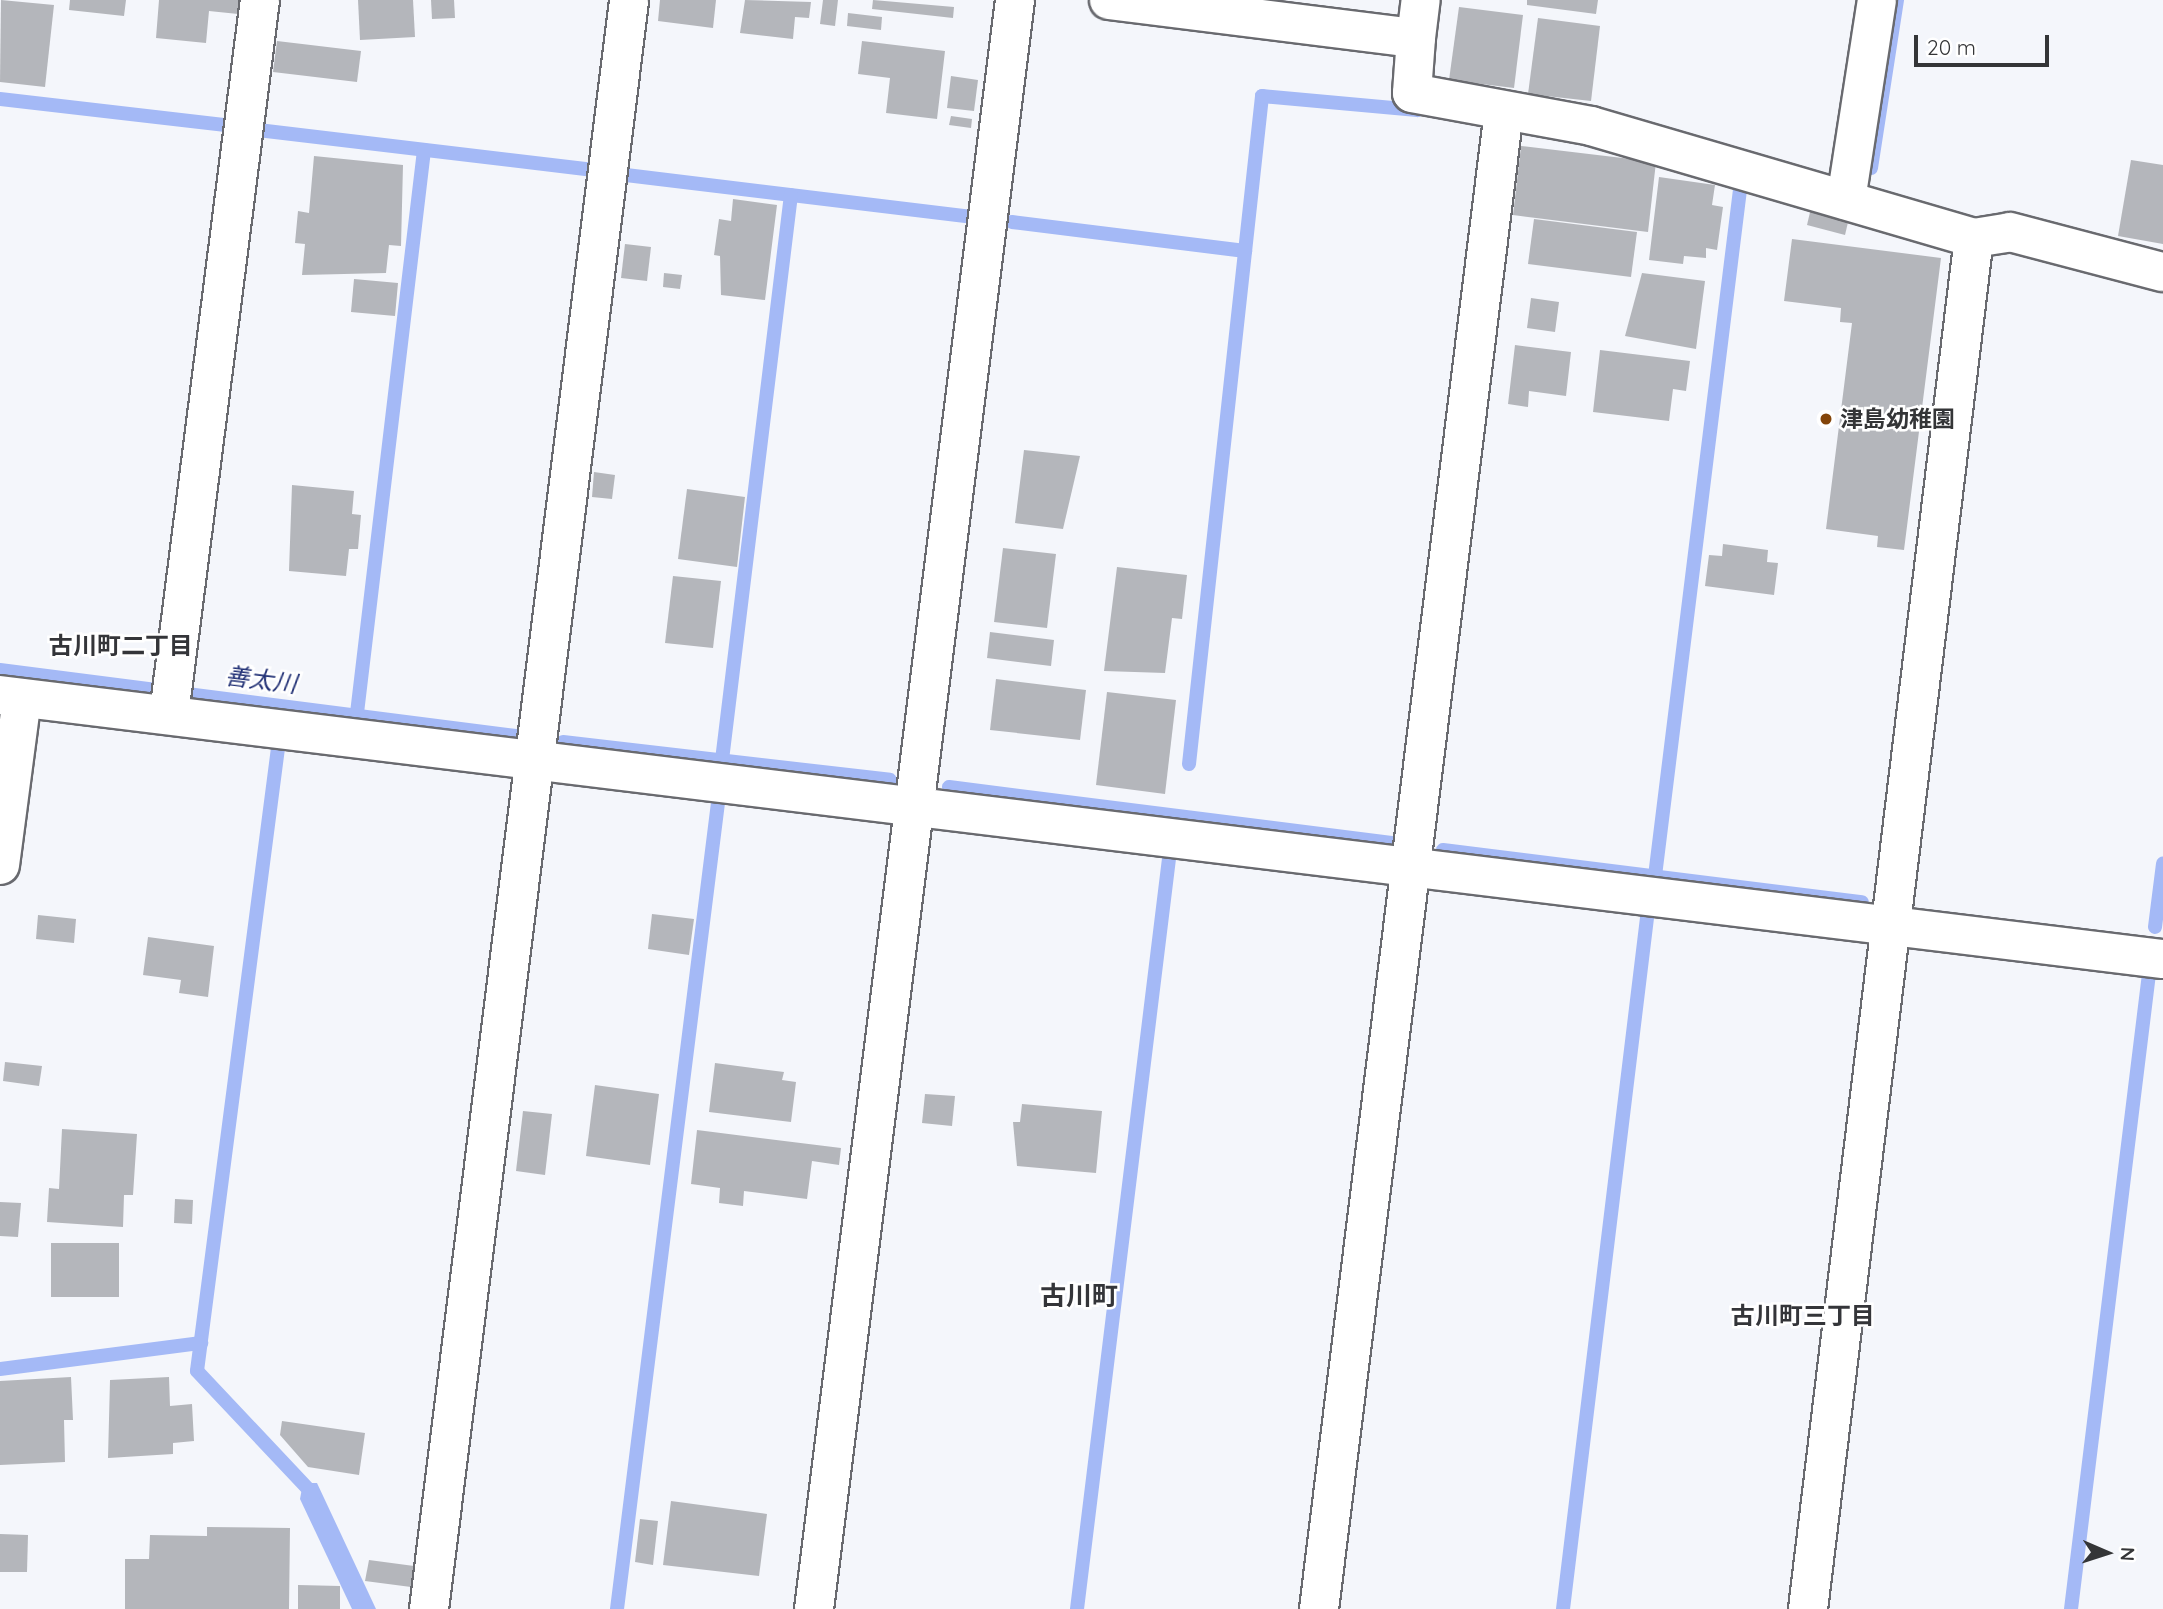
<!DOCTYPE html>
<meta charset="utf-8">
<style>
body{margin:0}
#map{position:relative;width:2163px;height:1609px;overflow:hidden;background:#f4f6fb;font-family:Quicksand,"Noto Sans JP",sans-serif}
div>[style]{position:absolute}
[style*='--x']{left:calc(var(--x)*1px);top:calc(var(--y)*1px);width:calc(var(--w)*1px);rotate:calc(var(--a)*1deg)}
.water>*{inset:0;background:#a4b9f6}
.stream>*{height:14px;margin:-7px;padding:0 7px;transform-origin:7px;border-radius:7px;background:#a4b9f6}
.building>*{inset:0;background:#b4b6bb}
.roads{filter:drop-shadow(2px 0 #696a6f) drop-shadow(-2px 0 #696a6f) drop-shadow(0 2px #696a6f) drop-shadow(0 -2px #696a6f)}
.street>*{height:38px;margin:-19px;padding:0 19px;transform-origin:19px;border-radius:19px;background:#fff}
.dots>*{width:19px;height:19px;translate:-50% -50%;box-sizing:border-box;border:4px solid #fff;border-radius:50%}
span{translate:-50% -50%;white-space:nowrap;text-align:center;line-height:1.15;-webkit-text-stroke:5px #fff;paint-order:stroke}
.poi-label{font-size:23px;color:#343537;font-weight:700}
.left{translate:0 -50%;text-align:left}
.neighbourhood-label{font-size:24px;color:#343539;font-weight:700}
.water-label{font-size:24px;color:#213075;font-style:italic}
.quarter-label{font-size:26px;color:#343539;font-weight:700}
.north{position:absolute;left:2072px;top:1518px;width:70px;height:70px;-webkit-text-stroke:5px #fff;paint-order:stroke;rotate:93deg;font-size:19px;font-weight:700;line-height:28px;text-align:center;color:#343537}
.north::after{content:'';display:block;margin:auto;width:24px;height:32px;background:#343537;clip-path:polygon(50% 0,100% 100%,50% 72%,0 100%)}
.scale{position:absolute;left:1914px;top:35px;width:135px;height:32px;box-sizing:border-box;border:4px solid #343537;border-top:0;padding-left:9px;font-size:21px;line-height:24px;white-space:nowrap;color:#343537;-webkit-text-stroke:5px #fff;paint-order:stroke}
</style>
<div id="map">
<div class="water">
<i style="clip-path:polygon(303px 1483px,317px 1483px,376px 1609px,352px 1609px,300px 1499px)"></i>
</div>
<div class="stream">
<i style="--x:0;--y:99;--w:236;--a:6.6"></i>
<i style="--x:258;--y:130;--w:336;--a:6.8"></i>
<i style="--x:1871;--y:168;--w:170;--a:-81.2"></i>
<i style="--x:626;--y:175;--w:342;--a:6.9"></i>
<i style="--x:1012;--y:222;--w:235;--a:7.1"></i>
<i style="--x:0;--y:670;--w:520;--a:7.29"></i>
<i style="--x:357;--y:713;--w:567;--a:-83.21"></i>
<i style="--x:563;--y:742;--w:329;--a:6.6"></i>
<i style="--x:278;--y:748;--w:628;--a:97.41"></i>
<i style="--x:197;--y:1371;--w:170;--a:46.7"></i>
<i style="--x:722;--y:760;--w:569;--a:-83.04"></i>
<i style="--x:1189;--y:764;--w:672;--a:-83.76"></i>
<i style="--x:1262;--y:96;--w:156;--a:5.2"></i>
<i style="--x:949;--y:787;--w:446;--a:7.2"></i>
<i style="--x:1443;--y:850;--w:422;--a:7.1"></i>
<i style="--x:1655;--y:876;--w:699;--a:-82.94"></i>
<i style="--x:1741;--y:182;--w:9;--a:-159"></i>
<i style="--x:2155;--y:927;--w:64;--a:-82.8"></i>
<i style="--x:0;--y:1369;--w:203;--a:-7.4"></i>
<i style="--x:617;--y:1609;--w:820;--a:-82.86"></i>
<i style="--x:1077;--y:1609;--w:764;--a:-83.01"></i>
<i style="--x:1563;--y:1609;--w:704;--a:-83.07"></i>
<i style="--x:2071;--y:1609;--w:640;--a:-83"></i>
</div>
<div class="building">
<i style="clip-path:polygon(1px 0,54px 5px,45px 87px,0 82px)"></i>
<i style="clip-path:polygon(70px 0,126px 0,124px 16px,69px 10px)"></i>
<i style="clip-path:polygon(159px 0,239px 0,238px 14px,209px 11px,206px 43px,156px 38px)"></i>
<i style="clip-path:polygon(358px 0,413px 0,415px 37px,360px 40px)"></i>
<i style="clip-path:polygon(431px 0,454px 0,455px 18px,432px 19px)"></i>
<i style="clip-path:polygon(660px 0,716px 0,713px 28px,658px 21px)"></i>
<i style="clip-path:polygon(745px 0,811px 2px,809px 18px,795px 17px,793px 39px,740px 33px)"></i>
<i style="clip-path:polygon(823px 0,838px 0,835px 26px,820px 24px)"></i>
<i style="clip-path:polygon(873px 0,954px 7px,953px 18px,872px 9px)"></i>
<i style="clip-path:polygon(1527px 0,1598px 0,1596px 14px,1527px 5px)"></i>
<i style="clip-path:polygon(1459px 7px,1523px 15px,1514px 88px,1449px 80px)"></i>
<i style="clip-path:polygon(848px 13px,882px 17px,881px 30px,847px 26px)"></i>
<i style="clip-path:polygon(1538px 18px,1600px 26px,1591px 101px,1528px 94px)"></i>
<i style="clip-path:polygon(277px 41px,361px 51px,357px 82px,273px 72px)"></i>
<i style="clip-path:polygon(862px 41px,945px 51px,937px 119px,886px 113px,890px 78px,858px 74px)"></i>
<i style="clip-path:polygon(951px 76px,978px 80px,974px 111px,947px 108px)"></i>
<i style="clip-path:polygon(951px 116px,972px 119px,971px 128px,949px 125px)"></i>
<i style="clip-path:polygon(1521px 146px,1656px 162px,1648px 232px,1513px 215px)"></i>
<i style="clip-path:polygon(314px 156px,403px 165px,401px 246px,389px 245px,386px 273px,302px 275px,305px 244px,295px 243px,298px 211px,309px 213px)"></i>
<i style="clip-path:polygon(2131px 160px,2163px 165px,2163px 244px,2118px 236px)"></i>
<i style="clip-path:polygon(1659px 177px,1715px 185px,1712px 205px,1723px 207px,1717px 250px,1706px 248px,1706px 258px,1684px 256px,1683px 264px,1649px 260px)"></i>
<i style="clip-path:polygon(733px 199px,777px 205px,765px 300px,721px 295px,720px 256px,714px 255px,719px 219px,731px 221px)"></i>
<i style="clip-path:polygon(1811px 208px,1849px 218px,1845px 235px,1807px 225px)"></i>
<i style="clip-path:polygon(1534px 219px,1637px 232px,1631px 277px,1528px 264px)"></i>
<i style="clip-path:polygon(1792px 239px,1941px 258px,1904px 550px,1877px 547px,1878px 536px,1826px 529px,1852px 323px,1840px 322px,1841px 308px,1784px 301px)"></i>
<i style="clip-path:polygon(625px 244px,651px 247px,647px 281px,621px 278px)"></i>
<i style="clip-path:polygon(664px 273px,682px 275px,680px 289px,663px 287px)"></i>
<i style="clip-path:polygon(1642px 273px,1705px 281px,1696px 349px,1625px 336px)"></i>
<i style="clip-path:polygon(354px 279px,398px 283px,395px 316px,351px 312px)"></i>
<i style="clip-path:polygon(1531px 298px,1559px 302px,1555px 332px,1527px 328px)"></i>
<i style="clip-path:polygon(1515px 345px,1571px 352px,1566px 396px,1529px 391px,1528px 407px,1508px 404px)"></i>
<i style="clip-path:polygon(1600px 350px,1690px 361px,1686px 391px,1673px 389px,1669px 421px,1593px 412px)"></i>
<i style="clip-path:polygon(1024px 450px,1080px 456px,1063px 529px,1015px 523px)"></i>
<i style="clip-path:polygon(594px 472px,615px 475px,612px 499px,592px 497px)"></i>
<i style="clip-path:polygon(292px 485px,354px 491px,352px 514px,361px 515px,358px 549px,349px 549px,346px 576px,289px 571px)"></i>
<i style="clip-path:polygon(687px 489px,745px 497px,737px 567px,678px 559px)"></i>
<i style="clip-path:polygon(1723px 544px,1768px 550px,1767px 562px,1778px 563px,1774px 595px,1705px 586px,1709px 555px,1722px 556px)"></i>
<i style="clip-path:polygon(1003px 548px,1056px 554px,1047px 628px,994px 622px)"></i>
<i style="clip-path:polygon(1117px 567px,1187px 575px,1182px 619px,1172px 618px,1165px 673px,1104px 671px)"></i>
<i style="clip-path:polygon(673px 576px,721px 581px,713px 648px,665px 643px)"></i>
<i style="clip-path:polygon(990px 632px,1054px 640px,1051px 666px,987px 658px)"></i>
<i style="clip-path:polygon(996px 679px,1086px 690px,1080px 740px,990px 730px)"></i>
<i style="clip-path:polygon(1107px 692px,1176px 700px,1165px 794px,1096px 785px)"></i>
<i style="clip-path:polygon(652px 914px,694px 919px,689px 955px,648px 949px)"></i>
<i style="clip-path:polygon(38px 915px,76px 919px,74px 943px,36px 939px)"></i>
<i style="clip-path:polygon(148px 937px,214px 946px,208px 997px,179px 993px,181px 980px,143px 975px)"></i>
<i style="clip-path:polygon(5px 1062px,42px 1066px,39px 1086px,3px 1081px)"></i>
<i style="clip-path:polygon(715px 1063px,784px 1072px,782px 1080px,796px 1082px,791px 1122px,709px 1112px)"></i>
<i style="clip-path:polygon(595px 1085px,659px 1094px,650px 1165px,586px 1156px)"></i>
<i style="clip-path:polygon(925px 1094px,955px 1096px,952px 1126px,922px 1123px)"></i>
<i style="clip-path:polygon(1022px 1104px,1102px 1111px,1096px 1173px,1017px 1166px,1013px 1122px,1020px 1122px)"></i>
<i style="clip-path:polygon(523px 1111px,552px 1114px,545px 1175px,516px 1171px)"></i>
<i style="clip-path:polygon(62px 1129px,137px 1134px,133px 1195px,124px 1195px,123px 1227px,47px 1222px,49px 1188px,59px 1189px)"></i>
<i style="clip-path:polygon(697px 1130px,841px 1148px,839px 1165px,812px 1161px,807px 1199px,744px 1191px,743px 1206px,719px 1203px,720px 1188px,691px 1184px)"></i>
<i style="clip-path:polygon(175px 1199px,193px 1200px,192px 1224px,174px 1223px)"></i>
<i style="clip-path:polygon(0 1202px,21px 1203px,18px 1237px,0 1236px)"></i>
<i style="clip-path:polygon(51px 1243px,119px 1243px,119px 1297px,51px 1297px)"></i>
<i style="clip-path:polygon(71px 1377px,73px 1420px,64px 1420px,65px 1462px,0 1465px,0 1381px)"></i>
<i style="clip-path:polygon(169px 1377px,170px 1406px,192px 1404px,194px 1441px,173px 1443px,173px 1454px,108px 1458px,110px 1380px)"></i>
<i style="clip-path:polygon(282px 1421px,365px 1433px,359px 1475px,308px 1467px,280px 1435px)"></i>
<i style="clip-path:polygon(671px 1501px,767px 1514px,759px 1576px,663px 1565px)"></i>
<i style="clip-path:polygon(640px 1519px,658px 1521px,653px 1565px,635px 1562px)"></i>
<i style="clip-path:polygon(207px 1527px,290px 1528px,289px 1609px,125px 1609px,125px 1559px,149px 1559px,150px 1535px,207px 1536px)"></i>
<i style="clip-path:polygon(0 1534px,28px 1535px,27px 1572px,0 1572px)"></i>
<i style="clip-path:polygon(369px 1560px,414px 1566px,411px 1587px,365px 1581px)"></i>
<i style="clip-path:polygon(298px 1585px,340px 1586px,340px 1609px,298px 1609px)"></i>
</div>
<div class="roads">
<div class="street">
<i style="--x:1109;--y:0;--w:309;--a:7.1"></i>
<i style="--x:1416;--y:38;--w:55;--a:94.2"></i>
<i style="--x:1412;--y:93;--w:182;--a:10.4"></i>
<i style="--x:1591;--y:126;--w:399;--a:16.3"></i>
<i style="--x:1974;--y:238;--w:36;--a:-9"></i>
<i style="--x:2010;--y:232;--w:158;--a:14.7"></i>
<i style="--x:1416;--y:38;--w:38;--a:-83"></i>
<i style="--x:1846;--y:200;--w:202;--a:-81.2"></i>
<i style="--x:0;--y:695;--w:2179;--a:6.96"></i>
<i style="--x:169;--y:714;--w:720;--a:-82.74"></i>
<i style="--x:0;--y:865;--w:168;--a:-82.5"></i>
<i style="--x:429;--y:1609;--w:1621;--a:-82.91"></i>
<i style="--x:814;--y:1609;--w:1622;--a:-82.88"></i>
<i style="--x:1319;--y:1609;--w:1509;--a:-82.96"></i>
<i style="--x:1808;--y:1609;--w:1381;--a:-83.1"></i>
</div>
</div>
<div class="dots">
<i style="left:1826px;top:419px;background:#834409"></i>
</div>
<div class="poi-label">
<span class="left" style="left:1840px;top:419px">津島幼稚園</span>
</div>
<div class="neighbourhood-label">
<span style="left:121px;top:646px">古川町二丁目</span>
<span style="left:1803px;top:1316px">古川町三丁目</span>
</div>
<div class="water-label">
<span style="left:261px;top:680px;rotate:7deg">善太川</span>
</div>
<div class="quarter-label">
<span style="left:1079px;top:1296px">古川町</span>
</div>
<div class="north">N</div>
<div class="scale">20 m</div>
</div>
